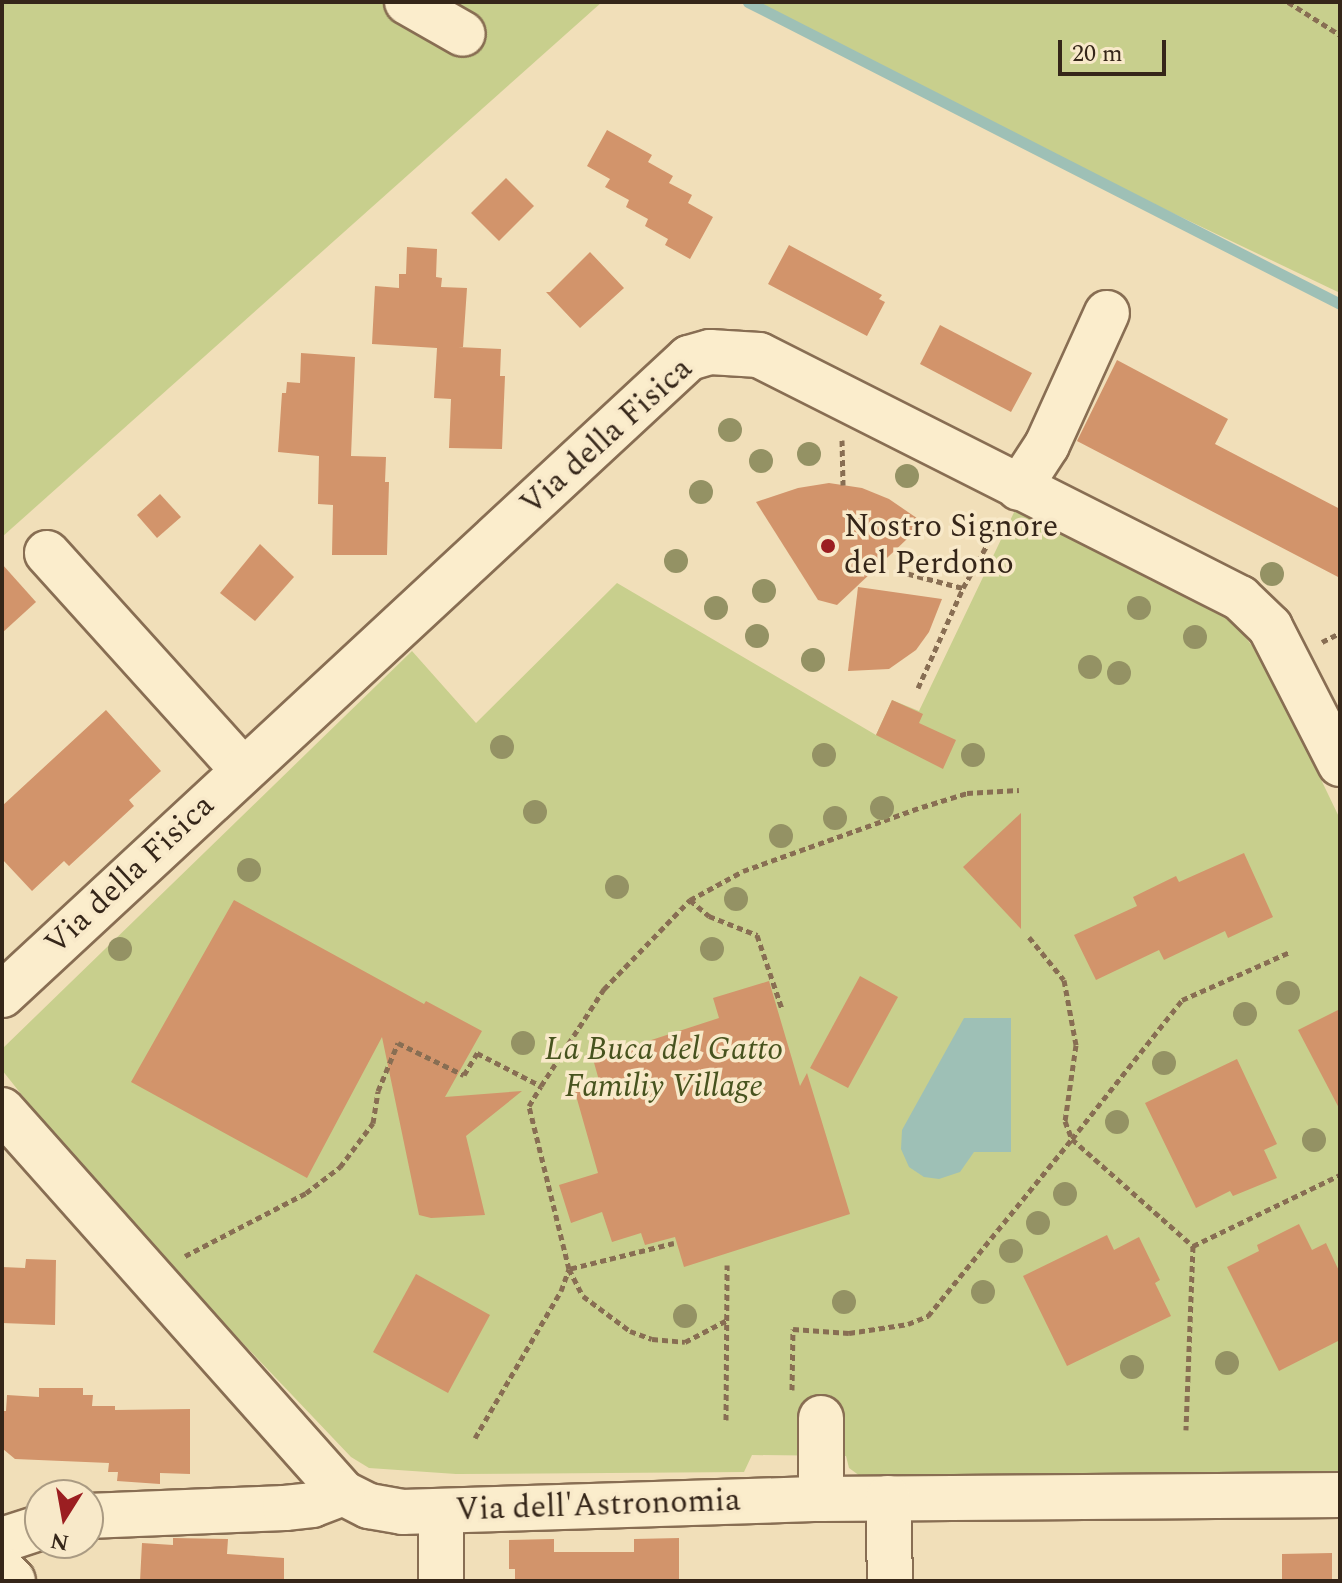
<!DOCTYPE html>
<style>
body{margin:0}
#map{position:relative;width:1342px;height:1583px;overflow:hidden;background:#f1dfb9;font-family:Spectral,serif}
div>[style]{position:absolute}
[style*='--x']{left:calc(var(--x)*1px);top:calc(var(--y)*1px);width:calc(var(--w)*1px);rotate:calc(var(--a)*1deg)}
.green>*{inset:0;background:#c8cf8d}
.water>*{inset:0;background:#9ec0b6}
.stream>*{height:11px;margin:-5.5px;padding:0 5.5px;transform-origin:5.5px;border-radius:5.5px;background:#9ec0b6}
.building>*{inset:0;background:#d2946b}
.path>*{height:5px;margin-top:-2.5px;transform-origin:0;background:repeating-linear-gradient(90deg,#886e53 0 6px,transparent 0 10px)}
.roads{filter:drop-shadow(2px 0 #886e53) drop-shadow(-2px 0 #886e53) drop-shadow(0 2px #886e53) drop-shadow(0 -2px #886e53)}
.minor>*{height:44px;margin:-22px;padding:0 22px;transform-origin:22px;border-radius:22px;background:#fbedcc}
.trees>*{width:24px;height:24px;margin:-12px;border-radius:50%;background:#949264}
.dots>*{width:22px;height:22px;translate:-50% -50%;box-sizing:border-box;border:4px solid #f8e9c9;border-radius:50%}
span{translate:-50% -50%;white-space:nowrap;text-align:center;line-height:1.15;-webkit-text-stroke:7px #f8e9c9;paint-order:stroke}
.street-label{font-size:32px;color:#352619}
.poi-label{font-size:32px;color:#352619}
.left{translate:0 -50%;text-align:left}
.park-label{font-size:32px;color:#47531e;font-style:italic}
.frame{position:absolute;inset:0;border:4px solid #352619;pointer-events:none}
.north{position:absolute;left:24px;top:1479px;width:80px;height:80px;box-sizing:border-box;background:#f8e9c9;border:2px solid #aa9b83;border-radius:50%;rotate:191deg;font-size:22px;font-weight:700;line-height:32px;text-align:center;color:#352619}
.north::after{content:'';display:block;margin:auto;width:28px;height:36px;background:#9b1e21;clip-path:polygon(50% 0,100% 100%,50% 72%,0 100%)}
.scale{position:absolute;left:1058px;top:40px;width:108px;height:36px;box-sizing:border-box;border:4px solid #352619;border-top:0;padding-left:10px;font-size:24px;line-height:28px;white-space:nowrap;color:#352619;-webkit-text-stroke:6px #f8e9c9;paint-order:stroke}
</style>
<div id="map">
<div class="green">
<i style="clip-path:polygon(2px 2px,602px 2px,2px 537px)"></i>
<i style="clip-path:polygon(739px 2px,1340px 2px,1340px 293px,873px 70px)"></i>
<i style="clip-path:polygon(1018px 504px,1221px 606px,1264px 661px,1340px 819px,1340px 1472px,860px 1476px,849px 1468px,846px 1456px,752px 1455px,744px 1472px,456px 1474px,369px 1468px,351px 1457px,179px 1276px,37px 1114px,2px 1070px,2px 1049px,412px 651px,476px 723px,617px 583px,876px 735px,892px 700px,919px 711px)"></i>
</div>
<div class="water">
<i style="clip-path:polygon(964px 1018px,1011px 1018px,1011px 1152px,974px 1152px,960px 1172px,939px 1179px,924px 1177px,909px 1167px,901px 1149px,902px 1130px)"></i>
</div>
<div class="stream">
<i style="--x:748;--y:2;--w:665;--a:27.03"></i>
</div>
<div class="building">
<i style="clip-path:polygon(607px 130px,652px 155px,648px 162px,673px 176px,669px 183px,692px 195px,688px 203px,713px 217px,690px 259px,665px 245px,668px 239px,645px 226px,648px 219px,626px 207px,629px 200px,605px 187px,610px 179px,587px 166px)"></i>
<i style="clip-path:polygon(506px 178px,534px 206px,499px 241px,471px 213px)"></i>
<i style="clip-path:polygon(789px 245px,882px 295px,879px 299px,885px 302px,867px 336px,768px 284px)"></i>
<i style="clip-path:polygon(407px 247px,437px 249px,436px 277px,442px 278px,441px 287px,467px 288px,463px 347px,458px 347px,501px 349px,500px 376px,505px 376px,502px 449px,449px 448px,451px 399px,434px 398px,437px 348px,372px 344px,375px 286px,399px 288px,399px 274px,406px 274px)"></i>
<i style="clip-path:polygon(590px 252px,624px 288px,580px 328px,546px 292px,550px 292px)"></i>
<i style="clip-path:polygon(940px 325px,1032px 373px,1011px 412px,920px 364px)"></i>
<i style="clip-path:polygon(301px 353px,355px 357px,351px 456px,386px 457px,385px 482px,389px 482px,387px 555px,332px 555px,333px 505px,318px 504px,319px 456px,278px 452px,282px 393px,286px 393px,287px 382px,300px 383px)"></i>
<i style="clip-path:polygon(1117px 360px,1228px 419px,1215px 444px,1340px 509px,1340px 578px,1077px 441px)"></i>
<i style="clip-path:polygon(829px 483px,862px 488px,889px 499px,924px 523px,837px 605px,818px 600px,756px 502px,798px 488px)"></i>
<i style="clip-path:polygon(160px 494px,181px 517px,157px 538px,137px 515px)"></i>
<i style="clip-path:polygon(260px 544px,294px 577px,255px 621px,220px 593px)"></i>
<i style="clip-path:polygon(2px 564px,36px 602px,2px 633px)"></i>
<i style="clip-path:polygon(858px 587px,942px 599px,929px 632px,916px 650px,889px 669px,848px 671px)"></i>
<i style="clip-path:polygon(892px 700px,923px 714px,919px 723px,956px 740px,943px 769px,876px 735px)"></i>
<i style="clip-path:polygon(106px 710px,161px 771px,129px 800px,134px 806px,69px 866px,64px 861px,32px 891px,2px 859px,2px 806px)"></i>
<i style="clip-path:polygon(1021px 813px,1021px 929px,963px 867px)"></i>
<i style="clip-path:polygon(1244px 853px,1273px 917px,1228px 938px,1225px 931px,1164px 960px,1159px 950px,1096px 980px,1074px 935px,1137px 906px,1133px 897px,1176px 876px,1179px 882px)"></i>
<i style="clip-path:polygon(234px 900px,424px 1004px,426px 1001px,482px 1031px,445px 1097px,522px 1091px,466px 1136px,485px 1215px,431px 1218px,419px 1215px,382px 1037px,307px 1178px,131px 1082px)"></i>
<i style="clip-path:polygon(860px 976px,898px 997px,848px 1088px,810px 1068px)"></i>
<i style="clip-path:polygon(769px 981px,800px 1086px,807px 1073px,850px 1214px,684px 1267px,675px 1237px,645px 1245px,641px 1233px,612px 1242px,602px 1212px,571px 1223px,559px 1185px,598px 1173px,575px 1092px,600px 1084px,593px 1059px,719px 1018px,713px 998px)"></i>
<i style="clip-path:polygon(1340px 1009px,1340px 1110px,1298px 1030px)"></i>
<i style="clip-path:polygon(1237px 1059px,1277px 1144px,1264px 1150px,1277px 1178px,1233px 1196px,1230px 1191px,1196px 1208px,1145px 1103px)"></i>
<i style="clip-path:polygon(1299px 1224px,1312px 1250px,1326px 1243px,1340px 1273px,1340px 1340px,1279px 1371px,1227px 1267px,1259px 1251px,1257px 1245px)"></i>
<i style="clip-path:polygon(1107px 1235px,1114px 1250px,1139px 1237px,1160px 1280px,1155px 1283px,1171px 1316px,1067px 1366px,1023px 1276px)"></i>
<i style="clip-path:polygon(26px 1259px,56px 1260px,55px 1325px,2px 1323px,2px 1267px,25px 1268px)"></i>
<i style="clip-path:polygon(416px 1274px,490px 1315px,448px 1393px,373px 1352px)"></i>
<i style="clip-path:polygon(39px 1388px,83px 1388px,83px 1395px,93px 1395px,92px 1406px,115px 1406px,115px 1410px,190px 1409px,190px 1474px,160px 1473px,160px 1484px,117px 1481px,118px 1472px,108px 1472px,109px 1463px,15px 1459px,3px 1449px,3px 1411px,6px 1411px,7px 1395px,39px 1397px)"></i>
<i style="clip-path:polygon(173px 1538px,228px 1539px,227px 1554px,284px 1558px,284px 1581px,140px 1581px,142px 1543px,173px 1545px)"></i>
<i style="clip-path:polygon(679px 1538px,679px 1581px,515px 1581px,515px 1569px,509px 1569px,509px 1540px,554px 1539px,554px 1552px,634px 1552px,634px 1539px)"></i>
<i style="clip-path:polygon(1332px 1553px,1332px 1581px,1282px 1581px,1282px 1554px)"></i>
</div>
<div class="path">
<i style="--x:1288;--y:2;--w:62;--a:32.4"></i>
<i style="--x:842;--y:440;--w:45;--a:88.7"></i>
<i style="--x:898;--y:571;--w:67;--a:14.7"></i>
<i style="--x:1322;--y:642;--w:20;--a:-27"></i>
<i style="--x:918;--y:688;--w:110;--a:-65.8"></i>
<i style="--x:963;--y:588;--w:78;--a:-60.8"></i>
<i style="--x:690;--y:900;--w:60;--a:-28.7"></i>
<i style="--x:743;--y:871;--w:190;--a:-19.7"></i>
<i style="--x:922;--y:807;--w:47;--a:-17.3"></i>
<i style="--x:967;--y:793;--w:52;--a:-3.3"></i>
<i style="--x:1029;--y:937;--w:55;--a:50.9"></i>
<i style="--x:1064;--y:980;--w:66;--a:79.5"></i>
<i style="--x:1076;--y:1045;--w:77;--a:98.2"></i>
<i style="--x:1065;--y:1121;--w:19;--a:69"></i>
<i style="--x:1072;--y:1139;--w:177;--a:-51.6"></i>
<i style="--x:1182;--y:1000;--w:118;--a:-24"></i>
<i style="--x:674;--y:1243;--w:108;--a:166.1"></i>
<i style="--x:569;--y:1269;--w:30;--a:63"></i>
<i style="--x:583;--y:1296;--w:59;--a:36.7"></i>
<i style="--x:630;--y:1331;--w:23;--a:20"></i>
<i style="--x:652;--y:1339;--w:33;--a:5"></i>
<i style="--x:685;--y:1342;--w:47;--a:-27.6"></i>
<i style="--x:1193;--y:1246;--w:163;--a:-25.8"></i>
<i style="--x:185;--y:1256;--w:136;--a:-27.5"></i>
<i style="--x:306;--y:1193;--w:43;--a:-37.4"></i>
<i style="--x:340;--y:1167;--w:55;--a:-53.1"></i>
<i style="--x:373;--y:1123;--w:32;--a:-81"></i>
<i style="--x:378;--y:1091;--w:52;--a:-67.4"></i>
<i style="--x:398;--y:1043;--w:73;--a:25.9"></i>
<i style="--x:464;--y:1075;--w:26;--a:-59"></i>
<i style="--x:477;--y:1053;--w:72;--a:27.3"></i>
<i style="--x:541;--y:1086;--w:116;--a:-57"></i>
<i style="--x:604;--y:989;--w:124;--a:-46"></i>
<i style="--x:690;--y:900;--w:25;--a:40"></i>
<i style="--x:709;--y:916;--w:52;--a:21.6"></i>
<i style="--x:757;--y:935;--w:78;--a:71.3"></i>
<i style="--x:792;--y:1390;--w:61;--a:-89.1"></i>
<i style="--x:793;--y:1329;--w:56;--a:4.1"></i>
<i style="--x:849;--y:1333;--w:60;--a:-8.7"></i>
<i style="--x:908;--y:1324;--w:22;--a:-22"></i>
<i style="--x:928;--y:1316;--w:228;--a:-50.9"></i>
<i style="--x:1072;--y:1139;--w:162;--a:41.5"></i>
<i style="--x:1193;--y:1246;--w:184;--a:92.2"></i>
<i style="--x:726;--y:1420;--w:155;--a:-89.6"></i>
<i style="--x:475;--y:1438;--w:170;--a:-59.7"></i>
<i style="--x:561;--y:1291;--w:23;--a:-70"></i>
<i style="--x:569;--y:1269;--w:168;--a:-103.8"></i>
<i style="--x:529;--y:1106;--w:23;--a:-59"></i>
</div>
<div class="roads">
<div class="minor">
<i style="--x:407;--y:2;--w:64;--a:29.7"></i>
<i style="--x:1019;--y:488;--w:51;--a:-56.9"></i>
<i style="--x:1047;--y:445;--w:145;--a:-65.6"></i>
<i style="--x:47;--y:553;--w:292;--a:47.9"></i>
<i style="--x:2;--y:995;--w:937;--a:-42.84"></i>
<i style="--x:689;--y:358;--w:22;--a:-16"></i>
<i style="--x:710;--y:352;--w:49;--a:3.5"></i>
<i style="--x:759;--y:355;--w:539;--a:26.8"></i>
<i style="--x:1240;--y:598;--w:42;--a:44"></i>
<i style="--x:1270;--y:627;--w:154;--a:62.9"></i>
<i style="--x:2;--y:1110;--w:513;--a:48.32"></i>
<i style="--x:343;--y:1493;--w:29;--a:27"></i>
<i style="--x:369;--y:1506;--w:34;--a:10"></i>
<i style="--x:402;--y:1512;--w:419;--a:-1.8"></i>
<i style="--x:821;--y:1499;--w:519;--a:-0.44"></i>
<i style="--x:888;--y:1498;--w:83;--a:88.6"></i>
<i style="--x:821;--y:1499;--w:81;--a:-90"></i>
<i style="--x:441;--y:1511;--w:70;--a:90"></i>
<i style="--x:88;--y:1516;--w:197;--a:-2.3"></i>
<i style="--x:285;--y:1508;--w:27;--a:-6"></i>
<i style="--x:312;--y:1505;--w:33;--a:-21"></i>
<i style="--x:2;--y:1540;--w:40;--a:-18"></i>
<i style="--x:2;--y:1569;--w:16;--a:47"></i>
</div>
</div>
<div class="trees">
<i style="left:730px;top:430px"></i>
<i style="left:809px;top:454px"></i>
<i style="left:761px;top:461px"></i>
<i style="left:907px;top:476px"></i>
<i style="left:701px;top:492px"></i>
<i style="left:676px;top:561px"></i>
<i style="left:1272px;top:574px"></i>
<i style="left:764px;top:591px"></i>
<i style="left:716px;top:608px"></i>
<i style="left:1139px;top:608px"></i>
<i style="left:757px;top:636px"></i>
<i style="left:1195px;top:637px"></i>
<i style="left:813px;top:660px"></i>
<i style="left:1090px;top:667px"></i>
<i style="left:1119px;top:673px"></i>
<i style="left:502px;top:747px"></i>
<i style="left:824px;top:755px"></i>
<i style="left:973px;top:755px"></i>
<i style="left:882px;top:808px"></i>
<i style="left:535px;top:812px"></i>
<i style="left:835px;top:818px"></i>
<i style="left:781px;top:836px"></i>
<i style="left:249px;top:870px"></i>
<i style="left:617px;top:887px"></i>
<i style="left:736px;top:899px"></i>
<i style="left:120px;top:949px"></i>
<i style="left:712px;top:949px"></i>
<i style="left:1288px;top:993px"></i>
<i style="left:1245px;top:1014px"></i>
<i style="left:523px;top:1043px"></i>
<i style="left:1164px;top:1063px"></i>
<i style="left:1117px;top:1122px"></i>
<i style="left:1314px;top:1140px"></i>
<i style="left:1065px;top:1194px"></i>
<i style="left:1038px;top:1223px"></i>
<i style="left:1011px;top:1251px"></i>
<i style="left:983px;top:1292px"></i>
<i style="left:844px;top:1302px"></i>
<i style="left:685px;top:1316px"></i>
<i style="left:1227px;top:1363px"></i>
<i style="left:1132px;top:1367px"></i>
</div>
<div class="dots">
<i style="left:828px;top:546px;background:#9b1e21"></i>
</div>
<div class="street-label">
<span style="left:607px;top:437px;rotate:-42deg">Via della Fisica</span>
<span style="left:130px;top:875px;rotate:-43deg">Via della Fisica</span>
<span style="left:598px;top:1506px;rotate:-2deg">Via dell'Astronomia</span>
</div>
<div class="poi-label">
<span class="left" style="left:844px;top:546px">Nostro Signore<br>del Perdono</span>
</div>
<div class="park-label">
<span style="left:664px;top:1069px">La Buca del Gatto<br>Familiy Village</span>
</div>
<div class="frame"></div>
<div class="north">N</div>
<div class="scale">20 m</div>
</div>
